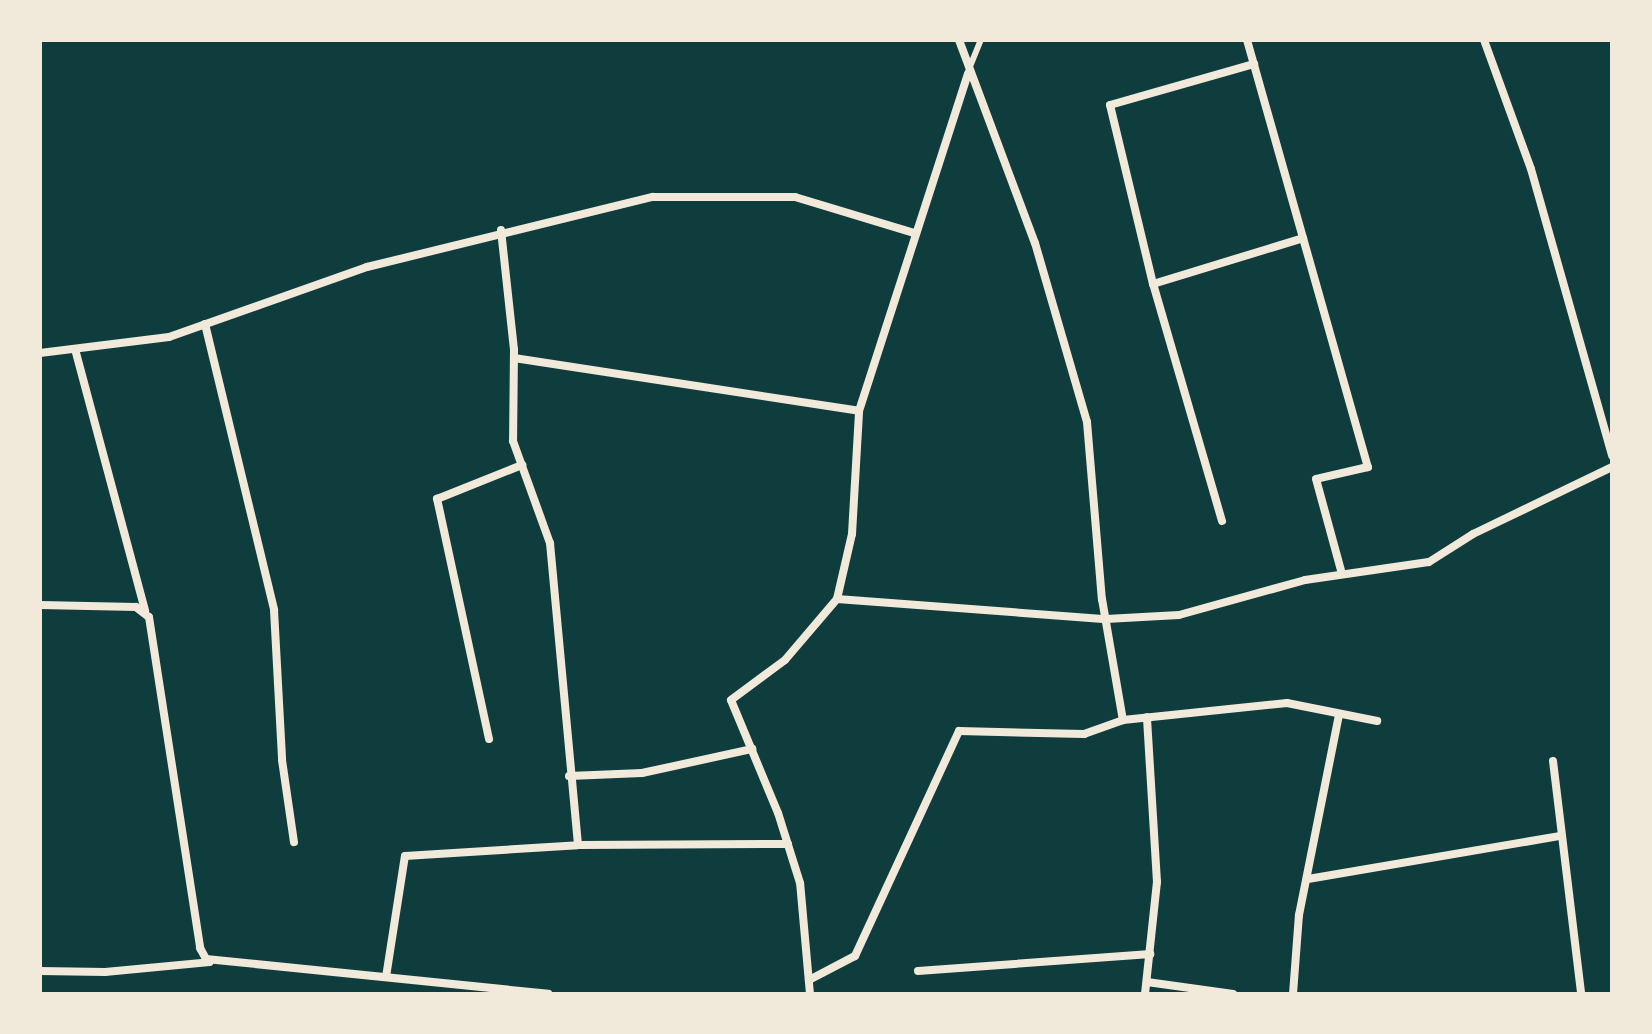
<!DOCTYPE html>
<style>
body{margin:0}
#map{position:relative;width:1652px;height:1034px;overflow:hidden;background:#0f3d3e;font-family:Cabin,sans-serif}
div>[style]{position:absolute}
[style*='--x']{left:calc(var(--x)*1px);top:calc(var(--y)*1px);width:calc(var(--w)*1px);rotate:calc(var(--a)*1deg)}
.service>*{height:6px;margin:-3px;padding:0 3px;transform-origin:3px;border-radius:3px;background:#f1e9da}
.minor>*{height:8px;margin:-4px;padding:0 4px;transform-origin:4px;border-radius:4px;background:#f1e9da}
span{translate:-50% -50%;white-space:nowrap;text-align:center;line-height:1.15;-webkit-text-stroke:6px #f1e9da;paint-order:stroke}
.frame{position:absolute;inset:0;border:42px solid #f1e9da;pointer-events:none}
</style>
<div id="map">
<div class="service">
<i style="--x:969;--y:69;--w:31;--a:-68"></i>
</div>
<div class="minor">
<i style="--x:959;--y:40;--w:217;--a:69.5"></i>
<i style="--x:1035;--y:243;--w:186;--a:73.8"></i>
<i style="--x:1087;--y:422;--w:178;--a:85.2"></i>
<i style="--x:1102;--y:599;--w:123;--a:80.2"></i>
<i style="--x:1247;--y:40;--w:444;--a:74.2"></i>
<i style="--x:1368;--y:467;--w:53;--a:167"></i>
<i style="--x:1316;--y:479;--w:98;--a:74.7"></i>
<i style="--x:1484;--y:40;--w:137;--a:70"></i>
<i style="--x:1531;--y:169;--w:298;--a:74.2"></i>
<i style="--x:501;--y:230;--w:121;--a:83.8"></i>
<i style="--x:514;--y:350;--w:91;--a:90.6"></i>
<i style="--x:513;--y:441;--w:109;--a:70.1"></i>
<i style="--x:550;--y:543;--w:303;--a:84.7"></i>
<i style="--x:1153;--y:284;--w:157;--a:-17"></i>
<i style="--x:205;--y:324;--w:294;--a:76.4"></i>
<i style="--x:274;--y:610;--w:150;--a:86.9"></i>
<i style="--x:282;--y:760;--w:83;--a:81.7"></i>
<i style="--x:75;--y:349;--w:271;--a:75"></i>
<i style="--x:40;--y:353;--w:130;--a:-7.1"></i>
<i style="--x:169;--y:337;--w:210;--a:-19.5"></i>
<i style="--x:367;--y:267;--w:294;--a:-13.8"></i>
<i style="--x:653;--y:197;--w:142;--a:0"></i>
<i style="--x:795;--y:197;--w:124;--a:16.8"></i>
<i style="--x:514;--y:358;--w:349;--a:8.7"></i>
<i style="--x:1222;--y:521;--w:247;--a:-106.2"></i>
<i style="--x:1153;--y:284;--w:184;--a:-103.5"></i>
<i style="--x:1110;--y:105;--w:150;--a:-15.9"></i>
<i style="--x:837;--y:599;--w:270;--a:4.3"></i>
<i style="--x:1106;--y:619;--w:73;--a:-3.1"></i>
<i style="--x:1179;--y:615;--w:131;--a:-15.5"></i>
<i style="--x:1305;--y:580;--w:125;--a:-8.3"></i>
<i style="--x:1429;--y:562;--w:52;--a:-32.5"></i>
<i style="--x:1473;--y:534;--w:154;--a:-25.7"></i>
<i style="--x:40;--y:605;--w:96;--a:1.2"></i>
<i style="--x:136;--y:607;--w:16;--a:38"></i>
<i style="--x:149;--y:617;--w:335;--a:81.2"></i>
<i style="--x:200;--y:948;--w:13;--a:61"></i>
<i style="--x:206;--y:959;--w:344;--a:5.8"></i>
<i style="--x:489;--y:739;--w:246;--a:-102.2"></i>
<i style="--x:437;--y:499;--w:92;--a:-21.8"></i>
<i style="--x:1553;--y:761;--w:235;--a:83.1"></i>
<i style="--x:569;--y:776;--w:73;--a:-2.4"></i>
<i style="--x:642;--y:773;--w:113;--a:-12.3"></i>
<i style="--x:1308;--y:879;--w:256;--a:-9.7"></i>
<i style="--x:40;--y:971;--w:65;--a:0.9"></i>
<i style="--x:105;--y:972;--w:105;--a:-5.4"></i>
<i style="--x:918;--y:971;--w:233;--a:-4.2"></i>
<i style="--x:386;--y:977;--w:122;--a:-81.1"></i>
<i style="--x:405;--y:856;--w:173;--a:-3.6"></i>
<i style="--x:578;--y:845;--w:210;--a:-0.3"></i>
<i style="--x:809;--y:980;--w:52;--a:-27.6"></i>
<i style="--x:855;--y:956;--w:248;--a:-65.2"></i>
<i style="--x:959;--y:731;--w:125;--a:1.4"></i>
<i style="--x:1084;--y:734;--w:41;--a:-19.7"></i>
<i style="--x:1123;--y:720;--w:165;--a:-5.9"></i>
<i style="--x:1287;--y:703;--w:92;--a:11.3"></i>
<i style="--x:1147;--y:982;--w:87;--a:7.9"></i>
<i style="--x:810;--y:994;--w:111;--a:-95.1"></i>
<i style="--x:800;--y:883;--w:73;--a:-107.4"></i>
<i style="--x:778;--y:813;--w:122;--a:-112.6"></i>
<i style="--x:731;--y:700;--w:67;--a:-36.5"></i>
<i style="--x:785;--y:660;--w:80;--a:-49.6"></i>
<i style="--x:837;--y:599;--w:67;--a:-77"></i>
<i style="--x:852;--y:534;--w:123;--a:-86.7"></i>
<i style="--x:859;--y:411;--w:355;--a:-72.1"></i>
<i style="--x:1145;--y:994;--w:113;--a:-83.9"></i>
<i style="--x:1157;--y:882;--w:165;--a:-93.5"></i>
<i style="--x:1293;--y:994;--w:79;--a:-85.7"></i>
<i style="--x:1299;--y:915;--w:205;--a:-78.7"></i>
</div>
<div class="frame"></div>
</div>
